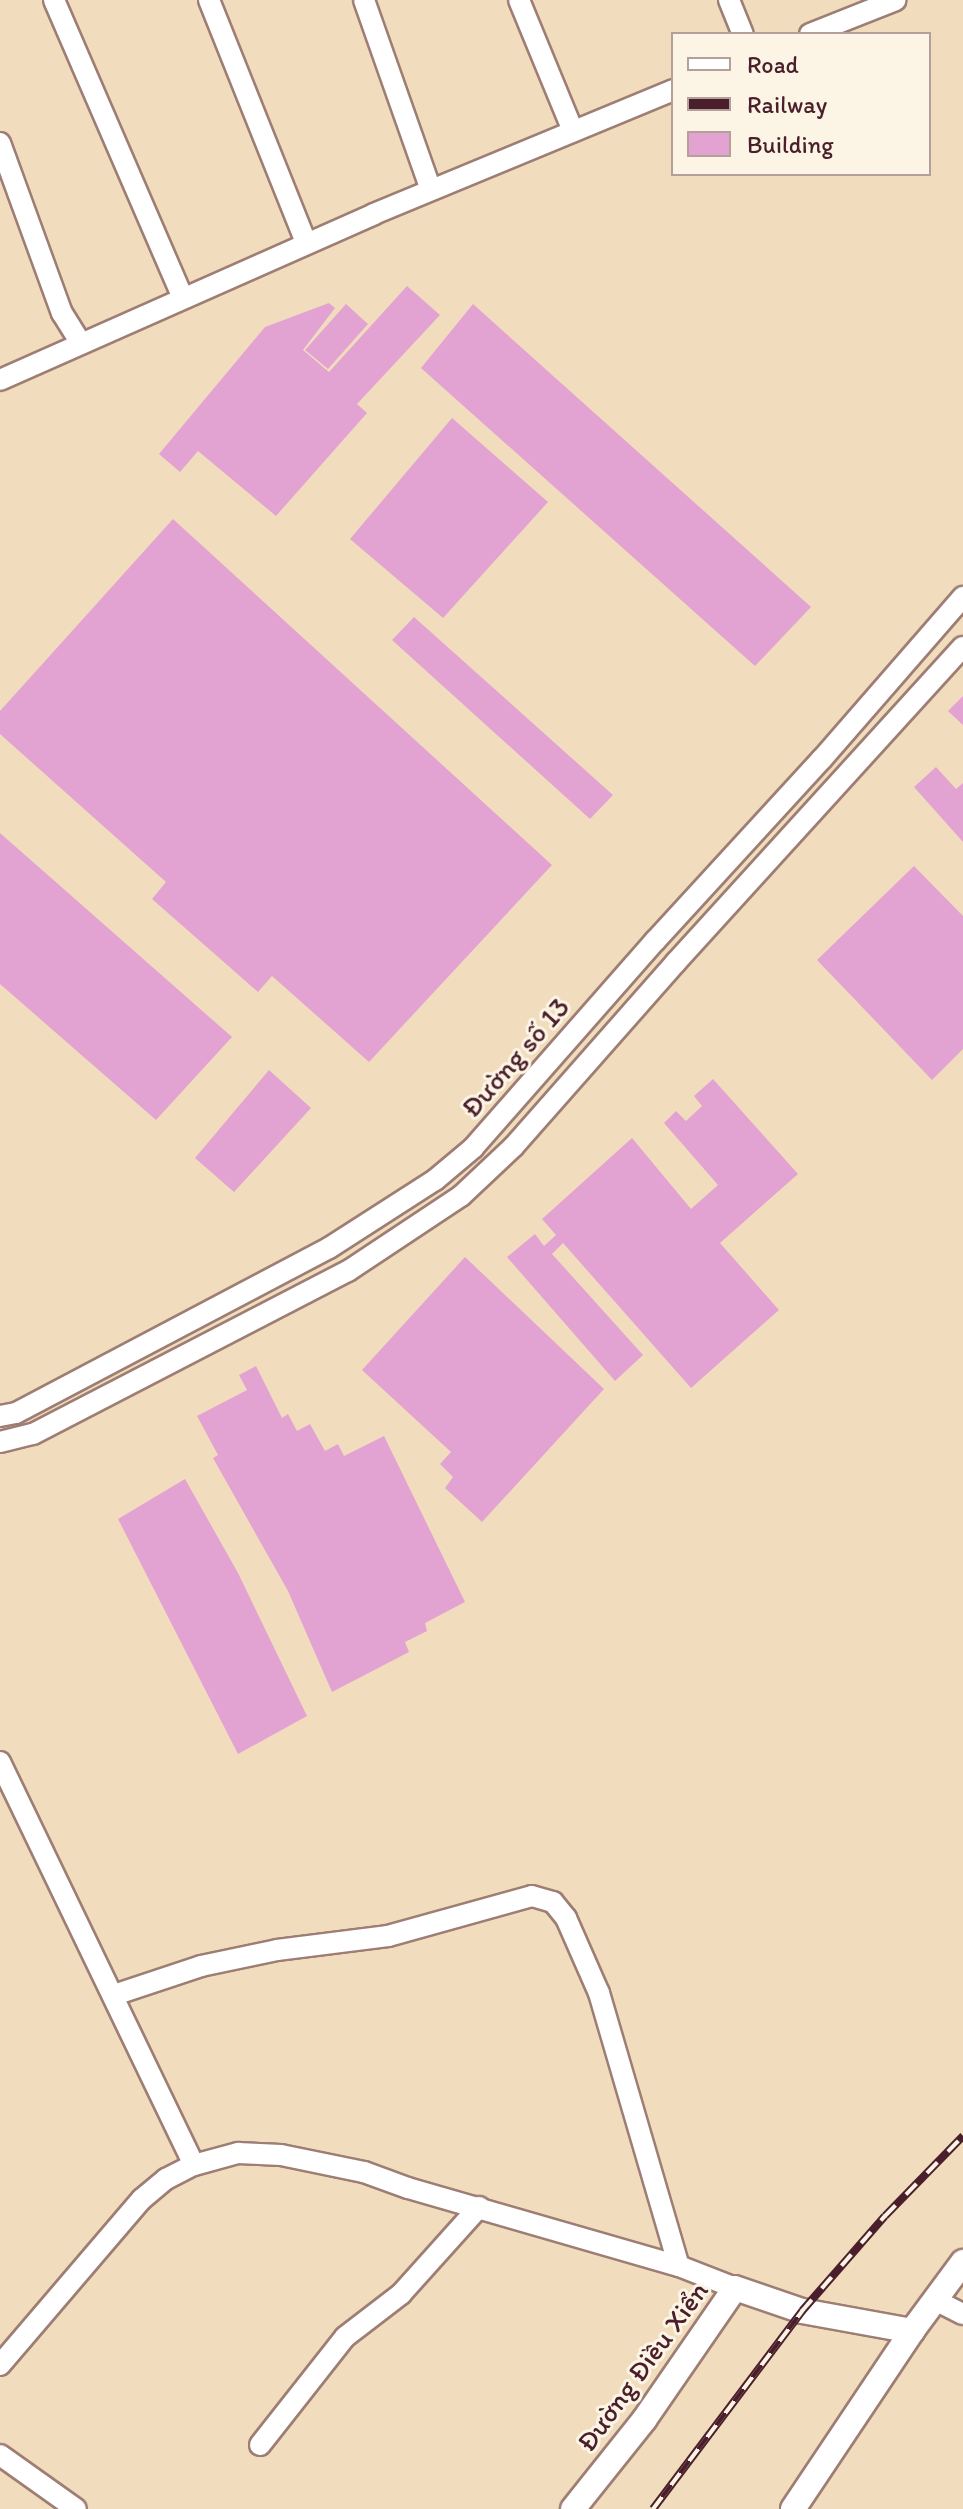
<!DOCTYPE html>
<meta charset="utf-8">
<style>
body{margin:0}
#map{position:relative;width:963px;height:2509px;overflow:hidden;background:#f1ddbd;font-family:Itim,sans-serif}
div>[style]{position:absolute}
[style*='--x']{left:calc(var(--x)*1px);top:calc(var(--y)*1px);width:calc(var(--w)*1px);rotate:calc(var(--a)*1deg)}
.building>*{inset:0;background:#e3a3d2}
.roads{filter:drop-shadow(2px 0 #9e7e74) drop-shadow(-2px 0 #9e7e74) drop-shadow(0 2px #9e7e74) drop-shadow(0 -2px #9e7e74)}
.minor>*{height:20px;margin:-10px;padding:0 10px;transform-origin:10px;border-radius:10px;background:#fff}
.tertiary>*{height:24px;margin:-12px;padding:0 12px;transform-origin:12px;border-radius:12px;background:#fff}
.rail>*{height:8px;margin-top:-4px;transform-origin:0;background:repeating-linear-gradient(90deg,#fcf5e5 0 15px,#4a1f2b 0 30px);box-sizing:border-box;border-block:2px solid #4a1f2b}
span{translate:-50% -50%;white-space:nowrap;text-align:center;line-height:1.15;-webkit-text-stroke:6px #fcf5e5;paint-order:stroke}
.street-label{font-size:28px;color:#4a1f2b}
.legend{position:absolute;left:671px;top:32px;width:260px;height:144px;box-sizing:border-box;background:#fcf5e5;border:2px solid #b59f9b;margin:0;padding:10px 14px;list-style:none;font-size:24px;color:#4a1f2b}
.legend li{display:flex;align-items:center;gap:16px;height:40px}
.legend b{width:40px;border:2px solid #b59f9b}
</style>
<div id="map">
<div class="building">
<i style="clip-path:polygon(407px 286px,440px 315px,357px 404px,367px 413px,276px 516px,198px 451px,180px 472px,159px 454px,265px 327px,329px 303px,335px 308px,303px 350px,329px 372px)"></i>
<i style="clip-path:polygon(346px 304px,368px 324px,328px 369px,305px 350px)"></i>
<i style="clip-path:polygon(473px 304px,811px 607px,755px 666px,421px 368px)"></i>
<i style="clip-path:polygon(452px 418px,548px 502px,443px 618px,350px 539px)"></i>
<i style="clip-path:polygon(173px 519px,552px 865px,369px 1062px,272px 976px,258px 992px,152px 899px,166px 882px,0 734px,0 711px)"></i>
<i style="clip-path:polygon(414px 617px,613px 795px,590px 819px,392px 640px)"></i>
<i style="clip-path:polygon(963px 696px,963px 725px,948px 711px)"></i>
<i style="clip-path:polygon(936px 767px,956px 789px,963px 783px,963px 842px,914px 787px)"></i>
<i style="clip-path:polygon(0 833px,232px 1037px,156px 1120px,0 984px)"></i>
<i style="clip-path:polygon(914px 866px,963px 916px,963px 1049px,932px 1080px,817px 960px)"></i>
<i style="clip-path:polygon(269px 1070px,311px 1108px,234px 1192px,195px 1158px)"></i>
<i style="clip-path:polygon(713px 1079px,798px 1174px,720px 1243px,779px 1310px,691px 1388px,563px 1243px,552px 1254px,643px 1355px,615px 1381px,507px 1257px,535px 1234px,544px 1246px,556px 1235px,542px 1219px,632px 1138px,691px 1209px,718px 1185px,664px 1123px,676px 1111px,686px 1121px,702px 1106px,694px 1096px)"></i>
<i style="clip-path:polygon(465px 1257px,604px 1389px,482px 1522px,445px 1488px,453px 1477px,440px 1464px,451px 1452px,362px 1370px)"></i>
<i style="clip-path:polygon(256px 1366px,282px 1418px,288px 1414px,297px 1431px,310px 1424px,325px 1451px,338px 1444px,344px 1456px,384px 1436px,465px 1602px,425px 1623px,427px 1631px,405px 1642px,409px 1652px,332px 1692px,288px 1591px,213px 1458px,218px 1455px,197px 1416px,247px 1390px,239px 1375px)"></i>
<i style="clip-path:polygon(185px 1479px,238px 1573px,307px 1716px,238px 1754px,118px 1519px)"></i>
</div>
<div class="roads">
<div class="minor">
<i style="--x:54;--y:0;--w:325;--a:66.6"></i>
<i style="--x:209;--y:0;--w:262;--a:68.2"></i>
<i style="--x:364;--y:0;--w:201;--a:70.6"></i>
<i style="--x:519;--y:0;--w:142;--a:67.6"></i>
<i style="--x:729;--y:0;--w:37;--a:68"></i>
<i style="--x:810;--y:34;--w:92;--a:-21.6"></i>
<i style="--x:0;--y:143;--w:181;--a:70"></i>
<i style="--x:62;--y:313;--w:36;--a:58"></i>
<i style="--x:0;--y:380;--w:409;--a:-23.9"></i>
<i style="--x:374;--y:214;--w:324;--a:-22.5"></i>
<i style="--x:0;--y:1416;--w:16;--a:-11"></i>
<i style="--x:16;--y:1413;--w:354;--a:-27.8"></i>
<i style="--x:329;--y:1248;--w:126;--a:-32.7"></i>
<i style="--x:435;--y:1180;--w:50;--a:-40.1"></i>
<i style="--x:473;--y:1148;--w:276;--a:-48.7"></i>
<i style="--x:655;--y:941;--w:247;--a:-47.5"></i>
<i style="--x:822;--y:759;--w:215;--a:-49"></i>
<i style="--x:0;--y:1442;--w:34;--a:-14"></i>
<i style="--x:33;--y:1434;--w:355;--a:-27.4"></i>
<i style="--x:348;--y:1271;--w:136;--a:-33.6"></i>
<i style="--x:461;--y:1196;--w:73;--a:-43.3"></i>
<i style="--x:514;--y:1146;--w:245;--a:-48.6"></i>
<i style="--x:676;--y:962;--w:426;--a:-47.7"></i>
<i style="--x:0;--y:1762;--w:447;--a:64.3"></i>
<i style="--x:114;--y:1995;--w:92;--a:-18.4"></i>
<i style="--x:201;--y:1966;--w:78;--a:-11.9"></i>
<i style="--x:277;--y:1950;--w:112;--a:-7.2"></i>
<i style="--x:388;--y:1936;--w:149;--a:-15.5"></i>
<i style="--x:532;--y:1896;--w:22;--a:16"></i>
<i style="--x:553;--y:1902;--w:21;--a:51"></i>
<i style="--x:566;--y:1918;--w:82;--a:66.3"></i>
<i style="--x:599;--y:1993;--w:284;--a:73.7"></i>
<i style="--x:935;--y:2300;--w:31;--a:27"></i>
<i style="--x:0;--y:2365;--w:218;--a:-49.5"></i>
<i style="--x:142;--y:2199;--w:31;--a:-40"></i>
<i style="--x:166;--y:2179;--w:31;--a:-27"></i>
<i style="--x:194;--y:2165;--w:46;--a:-15.3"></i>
<i style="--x:238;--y:2153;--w:43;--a:2.7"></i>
<i style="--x:281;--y:2155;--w:85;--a:11.6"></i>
<i style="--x:364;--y:2172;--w:47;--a:20"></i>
<i style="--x:408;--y:2188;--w:282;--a:16.1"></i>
<i style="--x:679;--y:2266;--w:60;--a:21.4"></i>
<i style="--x:260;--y:2445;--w:137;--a:-51.8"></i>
<i style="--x:345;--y:2337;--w:71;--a:-37.5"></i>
<i style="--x:401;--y:2294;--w:117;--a:-48.1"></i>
<i style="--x:0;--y:2455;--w:93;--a:35.4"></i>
</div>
<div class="tertiary">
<i style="--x:573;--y:2509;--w:114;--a:-51.4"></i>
<i style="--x:644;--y:2420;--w:160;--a:-55.4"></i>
<i style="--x:735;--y:2288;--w:71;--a:18.9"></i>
<i style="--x:802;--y:2311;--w:112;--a:10.3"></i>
<i style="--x:793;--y:2509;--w:214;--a:-56.2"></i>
<i style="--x:912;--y:2331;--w:86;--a:-53.5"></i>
</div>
</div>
<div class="rail">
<i style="--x:653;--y:2509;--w:248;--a:-53"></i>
<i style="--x:802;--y:2311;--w:126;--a:-48.9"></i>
<i style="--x:885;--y:2216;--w:112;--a:-45.7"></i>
</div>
<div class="street-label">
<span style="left:515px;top:1057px;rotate:-49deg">Đường số 13</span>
<span style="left:642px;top:2366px;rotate:-54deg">Đường Điều Xiển</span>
</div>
<ul class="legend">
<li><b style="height:10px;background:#fff"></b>Road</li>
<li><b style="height:10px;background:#4a1f2b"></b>Railway</li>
<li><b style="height:22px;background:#e3a3d2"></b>Building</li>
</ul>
</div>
